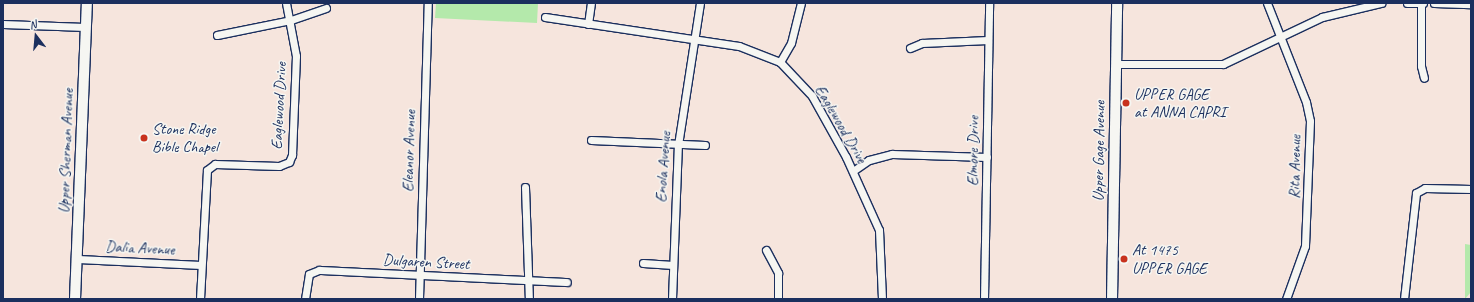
<!DOCTYPE html>
<style>
body{margin:0}
#map{position:relative;width:1474px;height:302px;overflow:hidden;background:#f6e5dd;font-family:Caveat,sans-serif}
div>[style]{position:absolute}
[style*='--x']{left:calc(var(--x)*1px);top:calc(var(--y)*1px);width:calc(var(--w)*1px);rotate:calc(var(--a)*1deg)}
.green>*{inset:0;background:#b4e9ab}
.roads{filter:drop-shadow(1px 0 #1b2f5e) drop-shadow(-1px 0 #1b2f5e) drop-shadow(0 1px #1b2f5e) drop-shadow(0 -1px #1b2f5e)}
.street>*{height:7px;margin:-3.5px;padding:0 3.5px;transform-origin:3.5px;border-radius:3.5px;background:#f6f6f2}
.secondary>*{height:10px;margin:-5px;padding:0 5px;transform-origin:5px;border-radius:5px;background:#f6f6f2}
.dots>*{width:11px;height:11px;translate:-50% -50%;box-sizing:border-box;border:2px solid #f6f6f2;border-radius:50%}
span{translate:-50% -50%;white-space:nowrap;text-align:center;line-height:1.15;-webkit-text-stroke:3px #f6f6f2;paint-order:stroke}
.poi-label{font-size:16px;color:#1b2f5e}
.left{translate:0 -50%;text-align:left}
.street-label{font-size:16px;color:#1b2f5e}
.frame{position:absolute;inset:0;border:4px solid #1b2f5e;pointer-events:none}
.north{position:absolute;left:16px;top:16px;width:40px;height:40px;-webkit-text-stroke:3px #f6f6f2;paint-order:stroke;rotate:344deg;font-size:11px;font-weight:700;line-height:16px;text-align:center;color:#1b2f5e}
.north::after{content:'';display:block;margin:auto;width:14px;height:18px;background:#1b2f5e;clip-path:polygon(50% 0,100% 100%,50% 72%,0 100%)}
</style>
<div id="map">
<div class="green">
<i style="clip-path:polygon(436px 3px,538px 3px,537px 23px,435px 18px)"></i>
<i style="clip-path:polygon(1465px 244px,1471px 245px,1471px 292px,1465px 299px)"></i>
</div>
<div class="roads">
<div class="street">
<i style="--x:1267;--y:3;--w:106;--a:68.5"></i>
<i style="--x:1306;--y:102;--w:19;--a:78"></i>
<i style="--x:1310;--y:121;--w:125;--a:92.3"></i>
<i style="--x:1305;--y:246;--w:56;--a:109.7"></i>
<i style="--x:1407;--y:3;--w:16;--a:0"></i>
<i style="--x:1434;--y:3;--w:37;--a:2"></i>
<i style="--x:1421;--y:4;--w:62;--a:90"></i>
<i style="--x:1421;--y:66;--w:12;--a:76"></i>
<i style="--x:545;--y:17;--w:196;--a:8.5"></i>
<i style="--x:739;--y:46;--w:44;--a:21.3"></i>
<i style="--x:780;--y:62;--w:47;--a:46.7"></i>
<i style="--x:812;--y:96;--w:70;--a:60.9"></i>
<i style="--x:846;--y:157;--w:80;--a:65.7"></i>
<i style="--x:879;--y:230;--w:69;--a:87.5"></i>
<i style="--x:3;--y:24;--w:82;--a:2.1"></i>
<i style="--x:588;--y:24;--w:21;--a:-82"></i>
<i style="--x:217;--y:35;--w:76;--a:-11.5"></i>
<i style="--x:291;--y:20;--w:37;--a:-19"></i>
<i style="--x:910;--y:48;--w:13;--a:-23"></i>
<i style="--x:922;--y:43;--w:66;--a:-2.6"></i>
<i style="--x:780;--y:62;--w:22;--a:-60"></i>
<i style="--x:791;--y:43;--w:41;--a:-76"></i>
<i style="--x:1116;--y:64;--w:107;--a:0"></i>
<i style="--x:1223;--y:64;--w:110;--a:-25.4"></i>
<i style="--x:1322;--y:17;--w:61;--a:-13.3"></i>
<i style="--x:591;--y:140;--w:114;--a:2.5"></i>
<i style="--x:853;--y:171;--w:19;--a:-35"></i>
<i style="--x:869;--y:160;--w:24;--a:-15"></i>
<i style="--x:892;--y:154;--w:95;--a:1.8"></i>
<i style="--x:525;--y:187;--w:112;--a:88"></i>
<i style="--x:766;--y:250;--w:26;--a:62"></i>
<i style="--x:778;--y:273;--w:26;--a:90"></i>
<i style="--x:78;--y:259;--w:123;--a:2.8"></i>
<i style="--x:643;--y:263;--w:30;--a:4"></i>
<i style="--x:200;--y:299;--w:129;--a:-86.9"></i>
<i style="--x:207;--y:170;--w:10;--a:-37"></i>
<i style="--x:215;--y:164;--w:64;--a:1.8"></i>
<i style="--x:279;--y:166;--w:11;--a:-22"></i>
<i style="--x:289;--y:162;--w:8;--a:-67"></i>
<i style="--x:292;--y:155;--w:99;--a:-87.7"></i>
<i style="--x:296;--y:56;--w:54;--a:-100.7"></i>
<i style="--x:305;--y:299;--w:25;--a:-81"></i>
<i style="--x:309;--y:274;--w:11;--a:-22"></i>
<i style="--x:319;--y:270;--w:248;--a:2.8"></i>
<i style="--x:419;--y:299;--w:296;--a:-88.3"></i>
<i style="--x:672;--y:299;--w:154;--a:-87.8"></i>
<i style="--x:678;--y:145;--w:144;--a:-81.2"></i>
<i style="--x:984;--y:299;--w:296;--a:-89"></i>
<i style="--x:1404;--y:299;--w:107;--a:-83.5"></i>
<i style="--x:1416;--y:193;--w:10;--a:-29"></i>
<i style="--x:1425;--y:188;--w:46;--a:1.2"></i>
</div>
<div class="secondary">
<i style="--x:75;--y:299;--w:296;--a:-87.7"></i>
<i style="--x:1112;--y:299;--w:296;--a:-89"></i>
</div>
</div>
<div class="dots">
<i style="left:1126px;top:103px;background:#c8321e"></i>
<i style="left:144px;top:138px;background:#c8321e"></i>
<i style="left:1124px;top:259px;background:#c8321e"></i>
</div>
<div class="poi-label">
<span class="left" style="left:1134px;top:103px">UPPER GAGE<br>at ANNA CAPRI</span>
<span class="left" style="left:152px;top:138px">Stone Ridge<br>Bible Chapel</span>
<span class="left" style="left:1132px;top:259px">At 1475<br>UPPER GAGE</span>
</div>
<div class="street-label">
<span style="left:279px;top:106px;rotate:-87deg">Eaglewood Drive</span>
<span style="left:841px;top:124px;rotate:60deg">Eaglewood Drive</span>
<span style="left:66px;top:151px;rotate:-88deg">Upper Sherman Avenue</span>
<span style="left:409px;top:151px;rotate:-88deg">Eleanor Avenue</span>
<span style="left:973px;top:151px;rotate:-89deg">Elmore Drive</span>
<span style="left:1099px;top:151px;rotate:-89deg">Upper Gage Avenue</span>
<span style="left:663px;top:167px;rotate:-86deg">Enola Avenue</span>
<span style="left:1295px;top:167px;rotate:-89deg">Rita Avenue</span>
<span style="left:140px;top:248px;rotate:3deg">Dalia Avenue</span>
<span style="left:426px;top:262px;rotate:3deg">Dulgaren Street</span>
</div>
<div class="frame"></div>
<div class="north">N</div>
</div>
